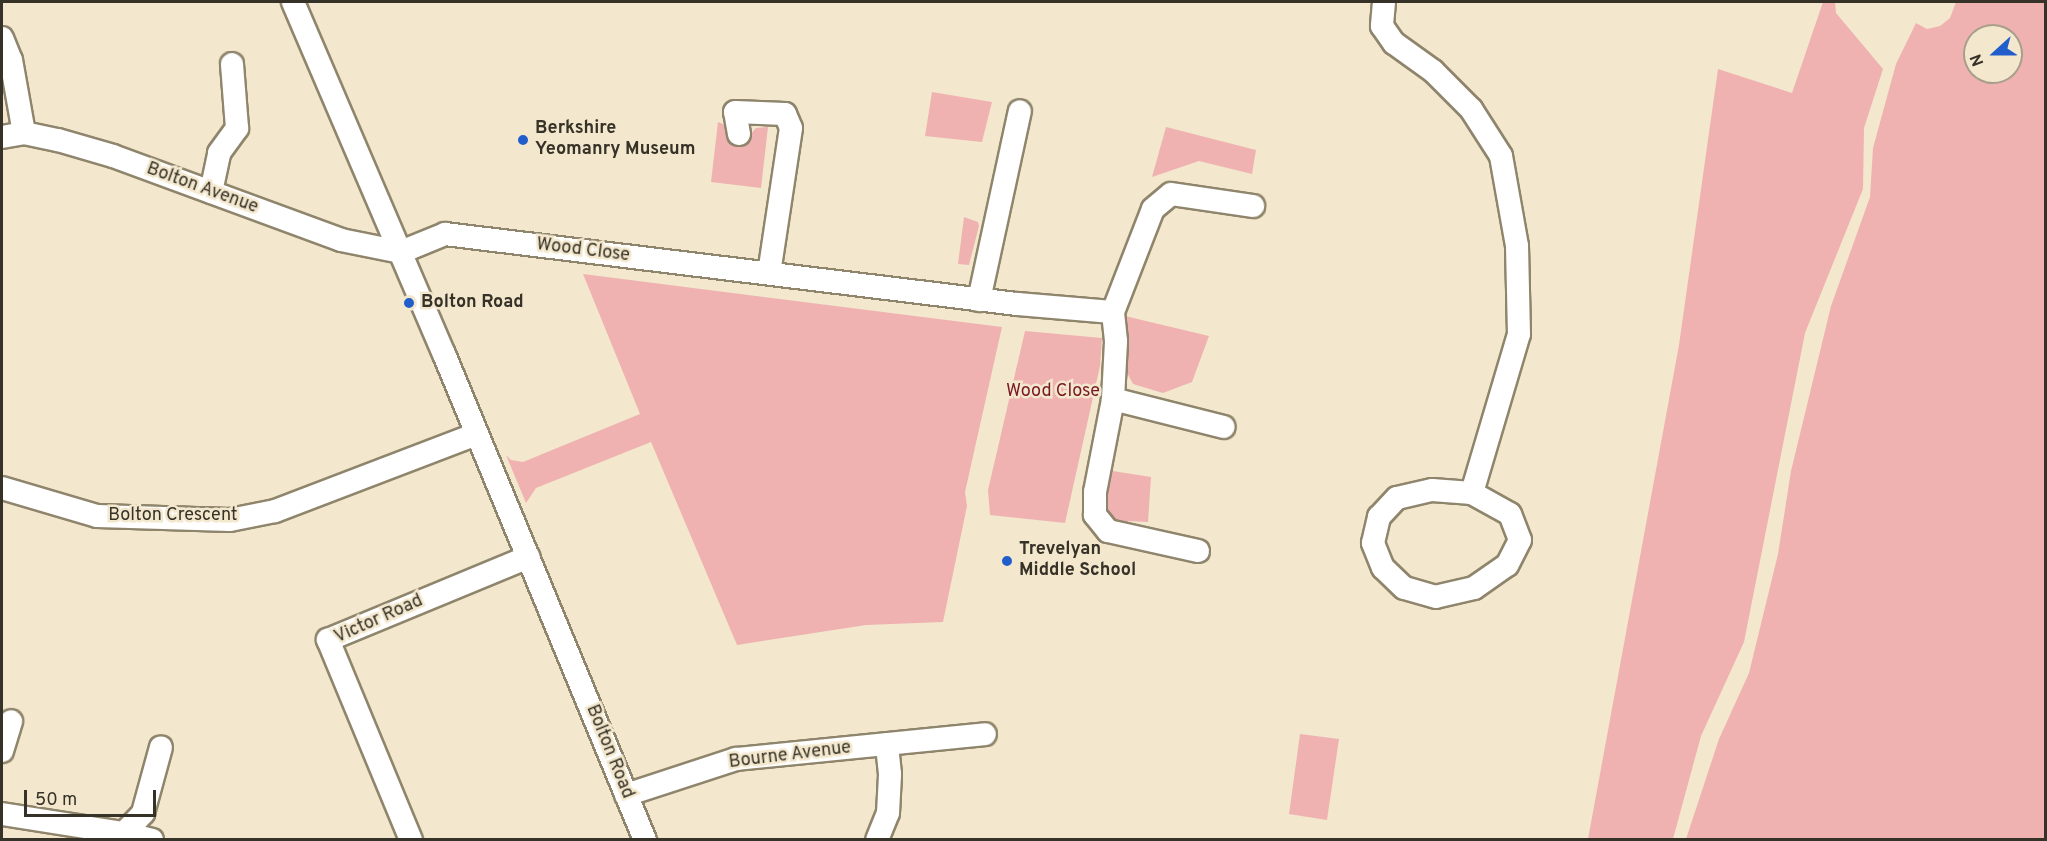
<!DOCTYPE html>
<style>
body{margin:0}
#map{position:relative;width:2047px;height:841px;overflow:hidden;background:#f3e8cd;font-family:Overpass,sans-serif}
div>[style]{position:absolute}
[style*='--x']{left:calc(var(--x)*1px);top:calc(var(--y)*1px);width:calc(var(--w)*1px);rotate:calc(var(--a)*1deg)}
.green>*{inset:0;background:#efb2b1}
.roads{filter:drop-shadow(2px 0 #8f856c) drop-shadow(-2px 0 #8f856c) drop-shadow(0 2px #8f856c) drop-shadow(0 -2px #8f856c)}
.minor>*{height:22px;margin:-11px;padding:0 11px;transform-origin:11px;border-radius:11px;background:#fff}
.dots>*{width:16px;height:16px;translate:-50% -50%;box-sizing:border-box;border:3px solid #f3e8cd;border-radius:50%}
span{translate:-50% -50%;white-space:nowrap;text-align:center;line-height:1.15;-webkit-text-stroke:5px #f3e8cd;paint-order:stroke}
.poi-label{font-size:18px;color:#373228;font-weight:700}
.left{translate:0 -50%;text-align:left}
.street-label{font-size:18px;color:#373228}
.park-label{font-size:18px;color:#791825}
.frame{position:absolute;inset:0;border:3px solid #373228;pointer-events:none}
.north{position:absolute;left:1963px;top:24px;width:60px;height:60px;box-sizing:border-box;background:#f3e8cd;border:2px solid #a89f8b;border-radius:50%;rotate:249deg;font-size:16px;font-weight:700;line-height:24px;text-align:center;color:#373228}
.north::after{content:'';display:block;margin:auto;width:21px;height:27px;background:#225ecb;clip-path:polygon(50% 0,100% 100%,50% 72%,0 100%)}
.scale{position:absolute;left:24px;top:790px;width:132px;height:27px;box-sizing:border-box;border:3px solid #373228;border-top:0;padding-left:8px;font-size:18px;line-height:21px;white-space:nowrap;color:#373228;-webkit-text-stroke:4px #f3e8cd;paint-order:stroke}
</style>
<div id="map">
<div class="green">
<i style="clip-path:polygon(1823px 2px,1835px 2px,1836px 13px,1883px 69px,1864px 128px,1863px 189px,1805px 333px,1744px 642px,1701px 736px,1673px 839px,1588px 839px,1679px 345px,1718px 69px,1792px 93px)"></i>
<i style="clip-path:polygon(evenodd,1956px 2px,2045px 2px,2045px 839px,1686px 839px,1719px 739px,1749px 673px,1778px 554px,1791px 471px,1831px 306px,1870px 197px,1873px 148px,1896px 64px,1916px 23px,1927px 29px,1940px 26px,1950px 18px,1956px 2px,1975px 36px,2011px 36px,2011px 72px,1975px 72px,1975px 36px)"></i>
<i style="clip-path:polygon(932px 92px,992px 102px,982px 142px,925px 136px)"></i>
<i style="clip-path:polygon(718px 122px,725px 125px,729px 140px,745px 140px,756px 128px,768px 127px,761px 188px,711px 182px)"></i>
<i style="clip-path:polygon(1166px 127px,1256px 150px,1252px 174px,1199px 161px,1152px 177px)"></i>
<i style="clip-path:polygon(964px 217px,978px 222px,979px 226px,969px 265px,958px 264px)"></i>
<i style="clip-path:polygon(583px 274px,1002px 327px,965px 492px,967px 506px,943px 622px,866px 625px,737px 645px,651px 442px,536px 488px,526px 503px,506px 455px,511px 460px,523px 462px,640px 414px)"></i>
<i style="clip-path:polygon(1125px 316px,1209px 336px,1192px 382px,1163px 393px,1133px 384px,1125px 369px,1122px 330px)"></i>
<i style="clip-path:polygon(1025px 331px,1102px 338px,1100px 366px,1065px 523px,990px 515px,988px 490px)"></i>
<i style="clip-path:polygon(1100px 469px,1151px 477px,1148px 522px,1128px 521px,1126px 536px,1109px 532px)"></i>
<i style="clip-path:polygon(1300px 734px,1339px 739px,1327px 820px,1289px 814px)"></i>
</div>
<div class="roads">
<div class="minor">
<i style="--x:293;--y:2;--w:383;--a:66.8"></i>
<i style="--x:444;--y:354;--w:526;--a:67.53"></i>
<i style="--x:1384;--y:2;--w:24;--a:95"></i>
<i style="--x:1382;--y:26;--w:21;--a:55"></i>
<i style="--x:1394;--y:43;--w:48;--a:35.7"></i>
<i style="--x:1433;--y:71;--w:54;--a:45"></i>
<i style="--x:1471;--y:109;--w:56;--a:57.4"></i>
<i style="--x:1501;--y:156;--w:91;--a:79.9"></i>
<i style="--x:1517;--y:246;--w:88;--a:88.7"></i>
<i style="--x:1519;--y:334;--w:166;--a:106.5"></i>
<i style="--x:2;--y:38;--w:24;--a:68"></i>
<i style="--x:11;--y:60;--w:74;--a:79.9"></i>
<i style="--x:739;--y:134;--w:22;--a:-100"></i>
<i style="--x:735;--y:112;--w:50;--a:2.3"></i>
<i style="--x:785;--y:114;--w:15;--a:67"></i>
<i style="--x:791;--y:128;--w:147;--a:98.6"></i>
<i style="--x:2;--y:137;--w:22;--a:-10"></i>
<i style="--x:24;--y:133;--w:35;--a:12"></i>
<i style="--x:58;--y:140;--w:57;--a:16.2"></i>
<i style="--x:113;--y:156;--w:243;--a:20.2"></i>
<i style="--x:341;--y:240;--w:61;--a:11.3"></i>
<i style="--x:401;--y:252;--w:48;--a:-22.2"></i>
<i style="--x:445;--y:234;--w:576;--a:6.98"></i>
<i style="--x:1017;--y:304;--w:96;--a:4.8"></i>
<i style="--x:211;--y:192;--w:40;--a:-78"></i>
<i style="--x:219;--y:153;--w:31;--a:-54"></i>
<i style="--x:237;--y:128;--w:64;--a:-94.5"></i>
<i style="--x:979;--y:300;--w:193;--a:-77.8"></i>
<i style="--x:1113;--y:399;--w:114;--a:14.2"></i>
<i style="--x:2;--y:488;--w:99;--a:16.4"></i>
<i style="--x:97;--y:516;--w:133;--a:1.7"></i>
<i style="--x:230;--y:520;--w:46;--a:-11.3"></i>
<i style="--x:275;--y:511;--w:216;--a:-20.9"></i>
<i style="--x:1432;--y:490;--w:40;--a:4.3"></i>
<i style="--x:1472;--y:493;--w:43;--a:28.9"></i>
<i style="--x:1510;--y:514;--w:28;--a:69"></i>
<i style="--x:1520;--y:540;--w:28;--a:117"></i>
<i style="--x:1507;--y:565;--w:40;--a:145.1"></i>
<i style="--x:1474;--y:588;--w:39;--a:167"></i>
<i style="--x:1436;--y:597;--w:33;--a:-164"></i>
<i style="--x:1404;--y:588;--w:29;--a:-136"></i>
<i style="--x:1383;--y:568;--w:27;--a:-112"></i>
<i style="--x:1373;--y:543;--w:27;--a:-77"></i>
<i style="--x:1379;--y:517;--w:26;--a:-47"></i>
<i style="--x:1397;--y:498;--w:36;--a:-13"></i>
<i style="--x:1198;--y:551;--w:92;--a:-167.5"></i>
<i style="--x:1108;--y:531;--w:21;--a:-129"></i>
<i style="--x:1095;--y:515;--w:23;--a:-90"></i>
<i style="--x:1095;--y:492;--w:95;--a:-79"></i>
<i style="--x:1113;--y:399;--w:58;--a:-87"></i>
<i style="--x:1116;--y:341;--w:29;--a:-96"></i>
<i style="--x:1113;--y:312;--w:110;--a:-68.8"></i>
<i style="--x:1153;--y:209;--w:23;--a:-40"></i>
<i style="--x:1171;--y:194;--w:83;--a:8.3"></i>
<i style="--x:2;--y:751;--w:31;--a:-73"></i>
<i style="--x:626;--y:795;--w:116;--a:-18.1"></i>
<i style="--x:736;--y:759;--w:250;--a:-5.7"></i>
<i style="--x:2;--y:814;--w:123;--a:8.9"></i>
<i style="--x:124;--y:833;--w:28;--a:-46"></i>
<i style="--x:143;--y:813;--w:68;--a:-74.7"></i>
<i style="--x:124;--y:833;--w:29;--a:14"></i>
<i style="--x:411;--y:840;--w:217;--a:-112.5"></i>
<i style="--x:328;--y:640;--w:217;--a:-22.5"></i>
<i style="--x:877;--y:840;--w:29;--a:-68"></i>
<i style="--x:888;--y:813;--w:39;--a:-87"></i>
<i style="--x:890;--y:774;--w:30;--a:-96"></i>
</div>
</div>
<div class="dots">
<i style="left:523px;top:140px;background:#225ecb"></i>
<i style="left:409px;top:303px;background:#225ecb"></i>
<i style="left:1007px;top:561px;background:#225ecb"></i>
</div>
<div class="poi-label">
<span class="left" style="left:535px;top:140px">Berkshire<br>Yeomanry Museum</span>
<span class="left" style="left:421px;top:303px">Bolton Road</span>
<span class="left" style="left:1019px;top:561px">Trevelyan<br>Middle School</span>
</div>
<div class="street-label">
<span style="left:202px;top:189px;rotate:20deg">Bolton Avenue</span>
<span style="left:583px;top:251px;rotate:7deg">Wood Close</span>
<span style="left:173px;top:516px">Bolton Crescent</span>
<span style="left:379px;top:620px;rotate:-24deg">Victor Road</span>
<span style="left:609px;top:752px;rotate:68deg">Bolton Road</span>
<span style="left:790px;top:756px;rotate:-7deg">Bourne Avenue</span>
</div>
<div class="park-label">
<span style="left:1053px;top:392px">Wood Close</span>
</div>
<div class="frame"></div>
<div class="north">N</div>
<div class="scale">50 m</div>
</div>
